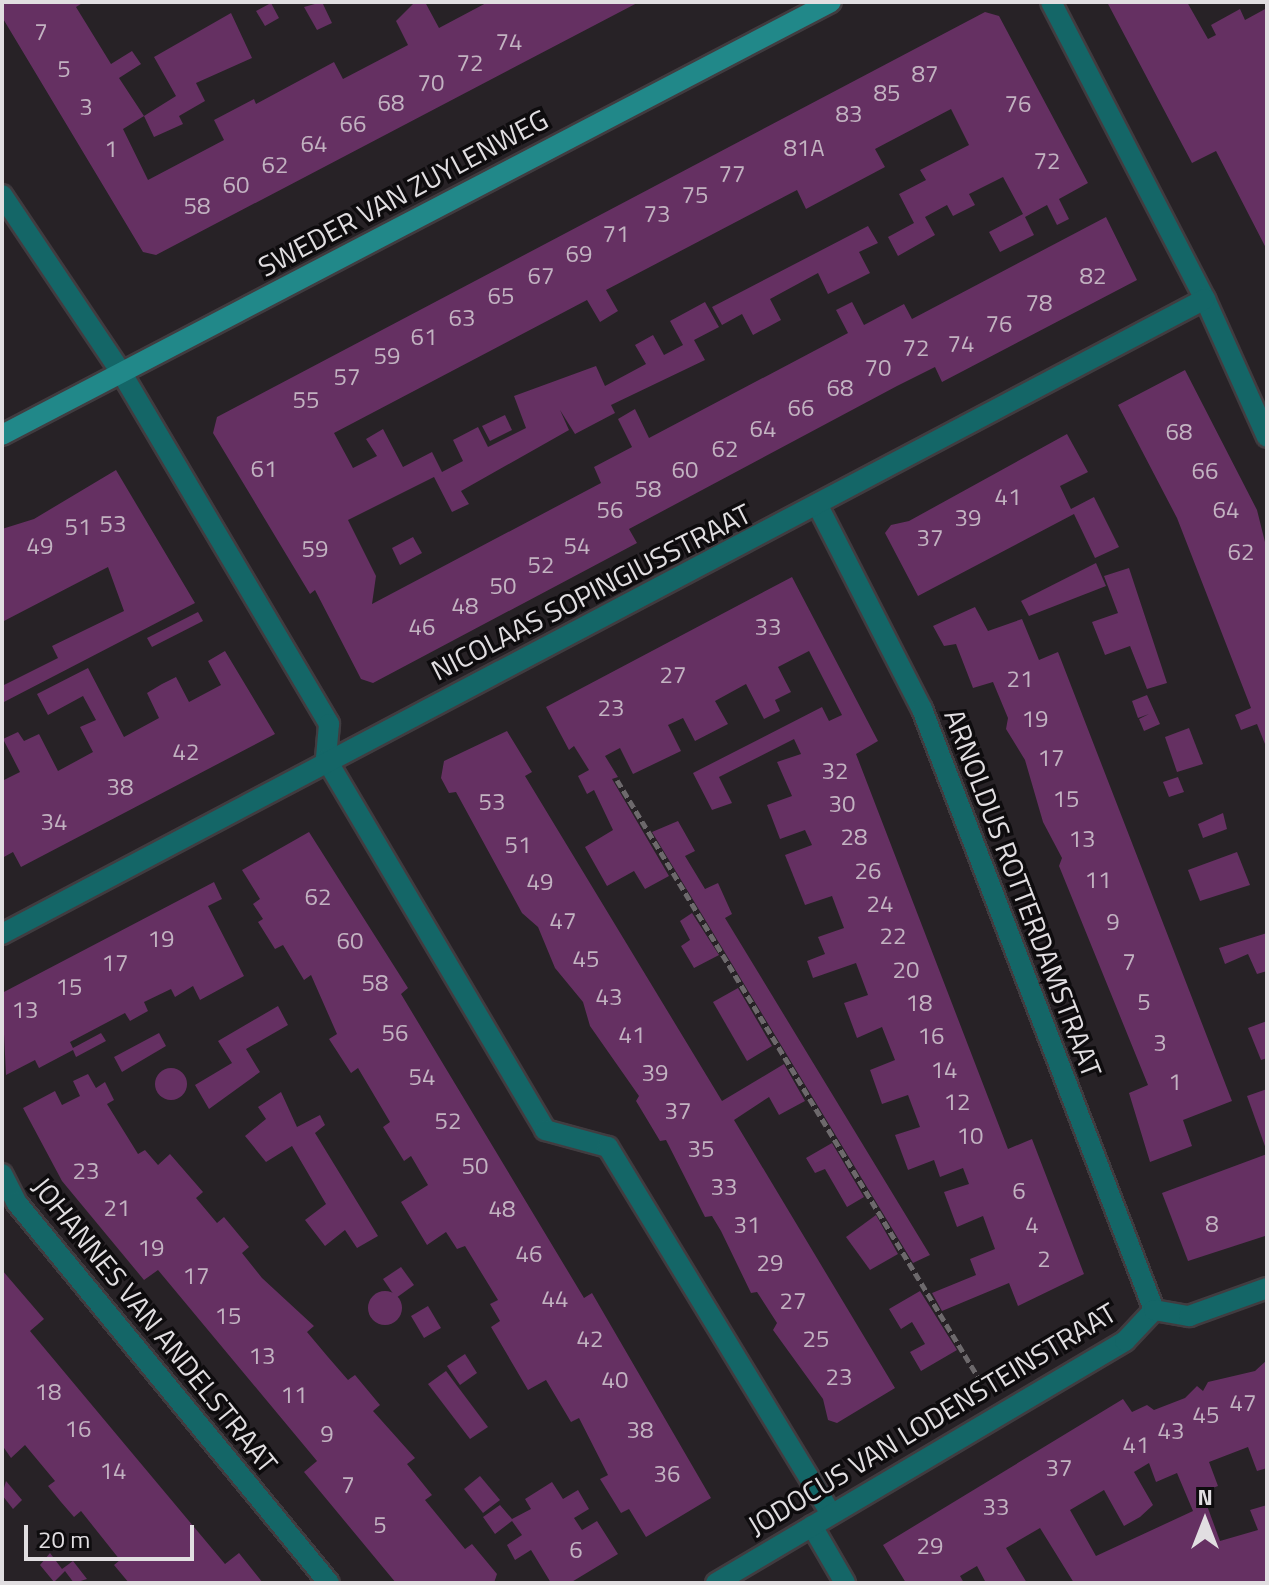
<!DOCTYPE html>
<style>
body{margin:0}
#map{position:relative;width:1269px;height:1585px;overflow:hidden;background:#272226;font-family:"Titillium Web",sans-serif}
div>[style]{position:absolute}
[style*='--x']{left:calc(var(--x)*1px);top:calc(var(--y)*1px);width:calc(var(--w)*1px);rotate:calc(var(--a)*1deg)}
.building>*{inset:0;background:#653062}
.round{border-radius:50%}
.path>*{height:5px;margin-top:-2.5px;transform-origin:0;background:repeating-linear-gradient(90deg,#6d696c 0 8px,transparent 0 12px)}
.roads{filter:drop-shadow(2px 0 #413c40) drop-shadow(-2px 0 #413c40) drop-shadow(0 2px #413c40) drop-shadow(0 -2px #413c40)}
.street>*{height:20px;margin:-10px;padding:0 10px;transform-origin:10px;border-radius:10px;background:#146667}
.secondary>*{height:20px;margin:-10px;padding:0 10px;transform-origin:10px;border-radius:10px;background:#218889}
span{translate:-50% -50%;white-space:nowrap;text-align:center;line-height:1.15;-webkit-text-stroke:7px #0e0c0e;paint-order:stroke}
.number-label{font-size:24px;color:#c2b2c1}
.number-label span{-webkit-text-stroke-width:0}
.street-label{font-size:28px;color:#e1dee1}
.frame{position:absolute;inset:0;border:4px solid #e1dee1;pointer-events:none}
.north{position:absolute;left:1165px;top:1481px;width:80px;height:80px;-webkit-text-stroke:6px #0e0c0e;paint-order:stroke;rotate:0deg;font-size:22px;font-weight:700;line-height:32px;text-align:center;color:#e1dee1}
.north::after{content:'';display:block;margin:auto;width:28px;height:36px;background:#e1dee1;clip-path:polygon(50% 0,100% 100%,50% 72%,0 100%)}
.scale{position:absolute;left:24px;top:1525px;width:170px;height:36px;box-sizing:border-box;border:4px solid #e1dee1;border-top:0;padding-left:10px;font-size:24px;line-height:28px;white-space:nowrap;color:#e1dee1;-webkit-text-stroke:6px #0e0c0e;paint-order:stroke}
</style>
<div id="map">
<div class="building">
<i style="clip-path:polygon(2px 2px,84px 2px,76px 7px,111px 64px,132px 51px,141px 64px,119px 78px,144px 116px,123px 129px,148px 180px,224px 140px,214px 120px,254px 99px,256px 104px,334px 62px,343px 79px,408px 45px,396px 21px,415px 2px,425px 2px,439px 28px,488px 2px,639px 2px,156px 255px,143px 252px,2px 17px)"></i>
<i style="clip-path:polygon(322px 2px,332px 23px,317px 30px,304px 7px)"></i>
<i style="clip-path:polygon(1107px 2px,1187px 2px,1208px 39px,1216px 35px,1211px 25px,1240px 9px,1245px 20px,1267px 8px,1267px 250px,1216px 151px,1192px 163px)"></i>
<i style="clip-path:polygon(271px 3px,279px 18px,265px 26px,256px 11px)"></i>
<i style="clip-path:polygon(985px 12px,999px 16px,1088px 183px,1059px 199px,1069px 219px,1057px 225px,1047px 205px,1025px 217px,1034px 235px,1000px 252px,989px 232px,1023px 214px,1003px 177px,969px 194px,975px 205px,953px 216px,947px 205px,925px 217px,935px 235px,898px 256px,888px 237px,914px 223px,899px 194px,926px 180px,920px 170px,969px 145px,951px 109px,875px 149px,885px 167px,806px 209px,797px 190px,606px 290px,618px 311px,600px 322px,587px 300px,334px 433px,353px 468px,377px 456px,366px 439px,383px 429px,403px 467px,432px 452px,442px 472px,463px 461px,453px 440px,478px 427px,488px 447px,526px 428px,514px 396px,596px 366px,605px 386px,646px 364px,635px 345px,653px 335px,664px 355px,683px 345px,670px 321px,705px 302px,719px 327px,694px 340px,705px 360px,611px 405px,615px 413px,575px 434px,560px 410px,569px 430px,461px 491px,469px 504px,452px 512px,434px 477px,348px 520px,376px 576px,372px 604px,601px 483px,594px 467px,632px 447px,618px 419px,635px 409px,649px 438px,848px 333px,836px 310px,852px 302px,864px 325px,904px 304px,912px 319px,1106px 217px,1137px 280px,942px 382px,935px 367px,897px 386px,629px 529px,637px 543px,373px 683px,361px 679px,315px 590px,310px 594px,213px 433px,217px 417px)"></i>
<i style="clip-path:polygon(231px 13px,252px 58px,196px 83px,205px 101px,179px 116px,183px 124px,154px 137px,144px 116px,176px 96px,154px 57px)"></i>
<i style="clip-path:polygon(868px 226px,878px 243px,859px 252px,870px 273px,828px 294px,818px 273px,770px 299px,781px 320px,753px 335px,742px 314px,722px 325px,712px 307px)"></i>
<i style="clip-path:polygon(1185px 370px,1257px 510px,1267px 550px,1267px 749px,1257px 724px,1241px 730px,1235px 715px,1251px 708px,1177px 518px,1118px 405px)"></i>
<i style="clip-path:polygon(505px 415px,512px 430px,490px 441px,482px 426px)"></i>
<i style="clip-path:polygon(1067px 434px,1088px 472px,1060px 486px,1071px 509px,1094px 497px,1119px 547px,1095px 558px,1074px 514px,918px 596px,885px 533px,891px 525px,909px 521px)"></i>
<i style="clip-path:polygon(116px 470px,195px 603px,2px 703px,2px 686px,58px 658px,52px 646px,124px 611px,108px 567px,2px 622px,2px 529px,34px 519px)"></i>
<i style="clip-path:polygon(413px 537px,422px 553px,400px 565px,392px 548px)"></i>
<i style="clip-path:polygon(1096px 563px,1106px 586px,1029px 616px,1021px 601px)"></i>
<i style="clip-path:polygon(1129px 568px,1167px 683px,1147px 689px,1130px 646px,1105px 655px,1092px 622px,1118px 613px,1104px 576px)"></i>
<i style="clip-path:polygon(792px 577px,878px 741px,856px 754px,1008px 1149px,1032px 1139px,1084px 1274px,1018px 1306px,1009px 1283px,942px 1311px,932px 1293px,976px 1275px,970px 1259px,995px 1249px,983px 1216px,957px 1227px,944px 1192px,969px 1184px,963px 1168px,940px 1177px,934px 1160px,908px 1170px,895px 1135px,920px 1127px,908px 1095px,882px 1104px,870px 1070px,895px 1060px,882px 1027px,857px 1038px,844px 1003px,868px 995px,856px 963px,813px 978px,807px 961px,825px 954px,818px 937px,844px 928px,832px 896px,805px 905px,785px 855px,812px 845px,805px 830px,780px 839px,767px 805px,792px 796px,777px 762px,801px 754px,794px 739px,719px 777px,732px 803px,712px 810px,693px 773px,822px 707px,829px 721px,842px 715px,809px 651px,778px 667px,791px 692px,775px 700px,780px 711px,764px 719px,746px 684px,715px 701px,728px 724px,695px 741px,683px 718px,668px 725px,681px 751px,633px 774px,620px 748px,605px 756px,618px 777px,612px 779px,669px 876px,645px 889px,634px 871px,607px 886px,585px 847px,613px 830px,594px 790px,587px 794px,578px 776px,589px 770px,574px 746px,569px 750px,546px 707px)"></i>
<i style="clip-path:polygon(975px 607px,988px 631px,1022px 619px,1039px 660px,1058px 652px,1232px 1101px,1183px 1120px,1192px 1146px,1150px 1162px,1129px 1093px,1148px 1085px,1059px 866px,1062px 858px,1043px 822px,1025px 760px,1006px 729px,1008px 718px,993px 682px,973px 688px,956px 644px,944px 646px,933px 626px)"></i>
<i style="clip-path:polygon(198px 612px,203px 621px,152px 647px,147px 638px)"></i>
<i style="clip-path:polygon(225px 651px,275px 734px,21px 867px,13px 852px,2px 858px,2px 781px,20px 772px,3px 739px,18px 732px,24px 741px,39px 734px,58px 771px,93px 752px,80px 727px,96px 720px,83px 696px,48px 715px,37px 694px,88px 668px,124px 737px,159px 718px,147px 693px,162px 684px,176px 677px,189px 702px,221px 685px,208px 661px)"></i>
<i style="clip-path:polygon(1147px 695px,1160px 724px,1144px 731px,1139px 719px,1149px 714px,1138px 718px,1132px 701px)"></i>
<i style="clip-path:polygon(1189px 728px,1203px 764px,1177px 772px,1165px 737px)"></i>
<i style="clip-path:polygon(507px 731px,532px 772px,525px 776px,722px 1101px,784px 1064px,805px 1101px,779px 1115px,769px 1097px,734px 1120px,895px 1388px,837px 1423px,828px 1420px,823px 1399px,773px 1330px,777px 1323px,757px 1292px,751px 1293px,721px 1231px,712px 1216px,705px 1217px,666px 1140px,660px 1141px,636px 1101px,639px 1096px,590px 1026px,583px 1002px,555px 968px,538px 927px,522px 913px,456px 792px,449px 793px,441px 778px,444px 761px)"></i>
<i style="clip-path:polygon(1178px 777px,1184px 792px,1169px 797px,1163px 782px)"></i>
<i style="clip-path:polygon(1223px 813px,1227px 829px,1203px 838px,1198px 824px)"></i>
<i style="clip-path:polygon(678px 821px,695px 851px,685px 856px,705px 889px,718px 883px,732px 914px,725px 918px,930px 1255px,913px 1263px,652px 832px)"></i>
<i style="clip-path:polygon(309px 832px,408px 988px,401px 994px,584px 1298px,592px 1293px,711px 1498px,646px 1537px,629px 1509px,621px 1513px,600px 1479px,608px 1475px,579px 1418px,571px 1422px,546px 1380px,528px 1390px,491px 1327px,500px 1321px,490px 1304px,498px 1300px,465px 1246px,457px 1249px,446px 1232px,427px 1245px,401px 1202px,428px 1185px,411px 1156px,404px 1161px,383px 1127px,390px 1122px,358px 1068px,351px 1073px,329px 1039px,337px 1034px,311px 975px,304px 980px,283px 945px,275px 949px,258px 922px,263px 919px,253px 904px,260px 899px,242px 870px)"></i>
<i style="clip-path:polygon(1237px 852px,1250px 885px,1200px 901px,1188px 870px)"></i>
<i style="clip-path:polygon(214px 882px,222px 899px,208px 906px,244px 976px,200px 1000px,193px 986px,175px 997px,171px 989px,144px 1002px,148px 1011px,130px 1021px,125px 1013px,70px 1042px,73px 1048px,101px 1033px,106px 1041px,76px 1057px,73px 1050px,39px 1068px,35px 1060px,6px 1075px,2px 993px)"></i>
<i style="clip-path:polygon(692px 913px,719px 955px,694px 968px,681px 946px,690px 940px,680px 921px)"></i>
<i style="clip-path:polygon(1267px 933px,1267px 971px,1257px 974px,1248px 954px,1225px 964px,1219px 948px)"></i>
<i style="clip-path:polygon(738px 988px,772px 1046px,747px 1061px,713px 1002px)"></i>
<i style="clip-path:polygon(278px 1006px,288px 1025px,246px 1049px,260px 1072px,209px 1109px,195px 1085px,232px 1063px,218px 1041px)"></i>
<i style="clip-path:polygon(1267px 1021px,1267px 1058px,1261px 1060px,1248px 1028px)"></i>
<i style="clip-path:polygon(159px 1033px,166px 1046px,122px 1072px,114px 1057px)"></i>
<i class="round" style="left:155px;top:1068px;width:32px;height:32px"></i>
<i style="clip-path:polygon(88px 1074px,96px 1088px,105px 1082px,114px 1100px,107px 1104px,138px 1154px,145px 1150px,158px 1165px,170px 1154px,203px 1192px,196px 1198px,217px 1223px,224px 1217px,249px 1247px,242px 1253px,262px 1278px,314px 1326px,307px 1332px,328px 1357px,348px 1380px,355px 1375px,380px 1405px,373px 1411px,415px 1458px,407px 1464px,432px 1495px,425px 1500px,465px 1549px,472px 1544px,497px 1574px,494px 1583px,396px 1583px,304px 1472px,317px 1461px,158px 1270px,144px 1280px,62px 1181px,23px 1108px,55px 1091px,62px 1105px,80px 1096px,73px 1081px)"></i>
<i style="clip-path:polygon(1267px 1089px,1267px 1149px,1266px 1149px,1247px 1096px)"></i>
<i style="clip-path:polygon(281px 1092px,297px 1127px,320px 1115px,325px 1125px,315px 1133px,378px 1236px,357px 1248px,345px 1230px,325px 1246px,305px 1220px,326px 1204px,292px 1146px,266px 1162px,245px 1136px,266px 1119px,258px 1107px)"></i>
<i style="clip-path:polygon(832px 1143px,864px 1197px,847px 1207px,825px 1169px,815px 1173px,806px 1158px)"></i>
<i style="clip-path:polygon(1267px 1154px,1265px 1236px,1188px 1261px,1162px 1193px)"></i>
<i style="clip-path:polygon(876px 1215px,898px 1254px,870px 1270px,846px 1237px)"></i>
<i style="clip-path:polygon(401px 1267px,414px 1285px,396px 1298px,383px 1279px)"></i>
<i style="clip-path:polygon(2px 1270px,44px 1319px,30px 1331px,127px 1447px,225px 1564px,239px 1553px,263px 1583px,129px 1583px,114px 1565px,120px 1560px,81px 1511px,74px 1517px,61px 1502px,48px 1486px,55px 1481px,25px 1445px,11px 1458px,2px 1445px)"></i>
<i class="round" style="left:368px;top:1291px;width:34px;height:34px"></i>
<i style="clip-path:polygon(920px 1291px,957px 1350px,921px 1371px,910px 1352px,925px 1344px,912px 1322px,901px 1329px,889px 1309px)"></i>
<i style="clip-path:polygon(428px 1306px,441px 1328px,424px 1338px,411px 1316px)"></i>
<i style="clip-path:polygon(465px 1354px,477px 1373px,460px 1385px,447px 1366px)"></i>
<i style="clip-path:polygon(evenodd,1267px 1360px,1267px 1468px,1257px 1471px,1248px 1447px,1209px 1462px,1218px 1486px,1202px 1492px,1220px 1541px,1258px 1530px,1250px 1510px,1267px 1505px,1267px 1583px,1074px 1583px,1040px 1528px,1006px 1548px,1027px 1583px,986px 1583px,977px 1566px,960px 1576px,964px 1583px,906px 1583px,883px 1545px,1123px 1399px,1132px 1412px,1147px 1405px,1154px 1410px,1185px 1398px,1197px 1386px,1203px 1391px,1208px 1382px,1255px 1371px,1267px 1360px,1149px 1463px,1156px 1482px,1177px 1473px,1193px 1511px,1096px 1556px,1070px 1510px,1104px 1490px,1124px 1526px,1140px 1517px,1153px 1505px,1134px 1472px,1149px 1463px)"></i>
<i style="clip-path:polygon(446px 1371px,488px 1427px,470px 1439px,428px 1384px)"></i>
<i style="clip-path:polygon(480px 1476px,500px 1500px,483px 1513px,464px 1489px)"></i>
<i style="clip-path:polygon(6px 1481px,22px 1500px,13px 1509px,2px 1495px)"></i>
<i style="clip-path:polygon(552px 1482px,563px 1499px,578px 1490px,589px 1509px,574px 1518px,582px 1530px,597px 1521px,618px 1554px,570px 1583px,551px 1583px,531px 1550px,515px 1560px,507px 1545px,522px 1535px,512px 1521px,495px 1534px,483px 1517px,500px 1505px,512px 1519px,531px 1509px,525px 1499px)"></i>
<i style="clip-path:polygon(50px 1553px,62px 1569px,73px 1561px,87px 1579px,74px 1583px,65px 1571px,54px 1582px,40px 1565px)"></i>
</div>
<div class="path">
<i style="--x:617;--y:780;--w:703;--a:58.84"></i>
</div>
<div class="roads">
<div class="street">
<i style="--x:1051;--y:2;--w:335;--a:62.6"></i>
<i style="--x:1205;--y:299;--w:151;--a:65.8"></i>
<i style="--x:2;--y:195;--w:213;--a:56.1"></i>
<i style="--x:121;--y:372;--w:409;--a:59.4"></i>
<i style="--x:329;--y:724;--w:35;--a:95"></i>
<i style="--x:326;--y:759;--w:431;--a:59.4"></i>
<i style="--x:545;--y:1130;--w:65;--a:15.1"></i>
<i style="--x:608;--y:1147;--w:429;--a:58.7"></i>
<i style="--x:818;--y:506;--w:228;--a:62.9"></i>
<i style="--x:922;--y:709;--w:644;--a:68.89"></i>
<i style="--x:2;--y:934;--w:1360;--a:-27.83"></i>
<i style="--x:2;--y:1174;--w:31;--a:63"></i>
<i style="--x:16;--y:1202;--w:493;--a:50.6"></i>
<i style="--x:812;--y:1526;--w:66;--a:59.9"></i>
<i style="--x:716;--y:1583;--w:475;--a:-30.6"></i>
<i style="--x:1125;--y:1341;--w:42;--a:-46.9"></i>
<i style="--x:1154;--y:1310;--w:36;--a:10"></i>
<i style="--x:1189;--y:1316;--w:83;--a:-19.7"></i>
</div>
<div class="secondary">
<i style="--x:2;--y:435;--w:935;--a:-27.58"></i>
</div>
</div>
<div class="number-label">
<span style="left:41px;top:32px">7</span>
<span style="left:509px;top:42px">74</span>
<span style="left:470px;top:63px">72</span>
<span style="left:64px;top:69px">5</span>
<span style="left:925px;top:74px">87</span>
<span style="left:431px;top:83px">70</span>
<span style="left:887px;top:93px">85</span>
<span style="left:391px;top:103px">68</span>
<span style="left:1018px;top:104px">76</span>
<span style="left:86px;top:107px">3</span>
<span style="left:849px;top:114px">83</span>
<span style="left:353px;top:124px">66</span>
<span style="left:314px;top:144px">64</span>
<span style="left:804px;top:148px">81A</span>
<span style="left:111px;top:149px">1</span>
<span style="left:1047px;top:161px">72</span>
<span style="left:275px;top:165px">62</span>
<span style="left:732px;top:174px">77</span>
<span style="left:236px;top:185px">60</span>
<span style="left:695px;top:195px">75</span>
<span style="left:197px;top:206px">58</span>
<span style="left:657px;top:214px">73</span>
<span style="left:616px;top:234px">71</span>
<span style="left:579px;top:254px">69</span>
<span style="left:541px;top:276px">67</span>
<span style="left:1093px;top:276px">82</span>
<span style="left:501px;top:296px">65</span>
<span style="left:1039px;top:303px">78</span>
<span style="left:462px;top:318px">63</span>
<span style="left:999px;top:324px">76</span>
<span style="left:424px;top:337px">61</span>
<span style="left:961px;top:344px">74</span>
<span style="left:916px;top:348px">72</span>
<span style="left:387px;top:356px">59</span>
<span style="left:878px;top:368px">70</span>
<span style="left:347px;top:377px">57</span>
<span style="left:840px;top:388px">68</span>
<span style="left:306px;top:400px">55</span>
<span style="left:801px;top:408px">66</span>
<span style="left:763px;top:429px">64</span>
<span style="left:1179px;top:432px">68</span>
<span style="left:725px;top:449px">62</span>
<span style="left:264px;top:469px">61</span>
<span style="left:685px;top:470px">60</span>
<span style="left:1205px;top:471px">66</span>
<span style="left:648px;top:489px">58</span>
<span style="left:1008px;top:497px">41</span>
<span style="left:610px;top:510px">56</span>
<span style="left:1226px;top:510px">64</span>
<span style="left:968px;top:518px">39</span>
<span style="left:113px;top:524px">53</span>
<span style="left:78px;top:527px">51</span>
<span style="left:930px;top:538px">37</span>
<span style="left:40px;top:546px">49</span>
<span style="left:577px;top:546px">54</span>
<span style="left:315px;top:549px">59</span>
<span style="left:1241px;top:552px">62</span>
<span style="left:541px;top:565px">52</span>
<span style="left:503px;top:586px">50</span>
<span style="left:465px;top:606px">48</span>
<span style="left:422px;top:627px">46</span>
<span style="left:768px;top:627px">33</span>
<span style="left:673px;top:675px">27</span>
<span style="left:1020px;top:679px">21</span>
<span style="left:611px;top:708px">23</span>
<span style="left:1035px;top:719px">19</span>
<span style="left:186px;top:752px">42</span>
<span style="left:1051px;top:758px">17</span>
<span style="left:835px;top:771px">32</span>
<span style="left:120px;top:787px">38</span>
<span style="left:1066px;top:799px">15</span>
<span style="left:492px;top:802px">53</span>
<span style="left:842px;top:804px">30</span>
<span style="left:54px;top:822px">34</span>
<span style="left:854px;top:837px">28</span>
<span style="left:1082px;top:839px">13</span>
<span style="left:518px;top:845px">51</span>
<span style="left:868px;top:871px">26</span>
<span style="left:1098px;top:880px">11</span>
<span style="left:540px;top:882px">49</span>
<span style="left:318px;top:897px">62</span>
<span style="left:880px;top:904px">24</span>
<span style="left:563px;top:921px">47</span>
<span style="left:1113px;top:922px">9</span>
<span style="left:893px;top:936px">22</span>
<span style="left:161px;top:939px">19</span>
<span style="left:350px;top:941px">60</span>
<span style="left:586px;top:959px">45</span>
<span style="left:1129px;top:962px">7</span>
<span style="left:115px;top:963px">17</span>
<span style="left:906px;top:970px">20</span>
<span style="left:375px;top:983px">58</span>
<span style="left:69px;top:987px">15</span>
<span style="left:609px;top:997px">43</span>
<span style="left:1144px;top:1002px">5</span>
<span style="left:919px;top:1003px">18</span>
<span style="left:25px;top:1010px">13</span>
<span style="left:395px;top:1033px">56</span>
<span style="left:632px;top:1035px">41</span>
<span style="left:931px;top:1036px">16</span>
<span style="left:1160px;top:1043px">3</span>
<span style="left:944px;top:1070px">14</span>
<span style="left:655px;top:1073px">39</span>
<span style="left:422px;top:1077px">54</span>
<span style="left:1175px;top:1082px">1</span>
<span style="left:957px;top:1102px">12</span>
<span style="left:678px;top:1111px">37</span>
<span style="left:448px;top:1121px">52</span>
<span style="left:970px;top:1136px">10</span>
<span style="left:701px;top:1149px">35</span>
<span style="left:475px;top:1166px">50</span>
<span style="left:86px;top:1171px">23</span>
<span style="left:724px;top:1187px">33</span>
<span style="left:1019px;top:1191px">6</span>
<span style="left:117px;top:1208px">21</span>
<span style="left:502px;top:1209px">48</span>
<span style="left:1212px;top:1224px">8</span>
<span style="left:747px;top:1225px">31</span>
<span style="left:1032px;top:1225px">4</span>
<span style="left:151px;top:1248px">19</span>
<span style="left:529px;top:1254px">46</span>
<span style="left:1044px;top:1259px">2</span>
<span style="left:770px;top:1263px">29</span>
<span style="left:196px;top:1276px">17</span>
<span style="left:555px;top:1299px">44</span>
<span style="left:793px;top:1301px">27</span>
<span style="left:228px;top:1316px">15</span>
<span style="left:590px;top:1339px">42</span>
<span style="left:816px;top:1339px">25</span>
<span style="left:262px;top:1356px">13</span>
<span style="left:839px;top:1377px">23</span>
<span style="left:615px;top:1380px">40</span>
<span style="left:48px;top:1392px">18</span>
<span style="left:294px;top:1395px">11</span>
<span style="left:1243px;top:1403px">47</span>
<span style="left:1206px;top:1415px">45</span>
<span style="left:78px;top:1429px">16</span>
<span style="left:640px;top:1430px">38</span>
<span style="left:1171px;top:1431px">43</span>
<span style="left:327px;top:1434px">9</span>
<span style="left:1136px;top:1445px">41</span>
<span style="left:1059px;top:1468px">37</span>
<span style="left:113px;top:1471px">14</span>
<span style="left:667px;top:1474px">36</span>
<span style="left:348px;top:1485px">7</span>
<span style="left:996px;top:1507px">33</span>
<span style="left:380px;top:1525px">5</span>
<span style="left:930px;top:1546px">29</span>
<span style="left:576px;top:1550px">6</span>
</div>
<div class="street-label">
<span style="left:403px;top:193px;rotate:-28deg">SWEDER VAN ZUYLENWEG</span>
<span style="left:591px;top:592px;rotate:-27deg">NICOLAAS SOPINGIUSSTRAAT</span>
<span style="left:1023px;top:893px;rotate:69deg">ARNOLDUS ROTTERDAMSTRAAT</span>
<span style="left:155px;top:1325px;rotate:51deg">JOHANNES VAN ANDELSTRAAT</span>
<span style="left:932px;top:1419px;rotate:-31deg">JODOCUS VAN LODENSTEINSTRAAT</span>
</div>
<div class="frame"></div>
<div class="north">N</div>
<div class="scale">20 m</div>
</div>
